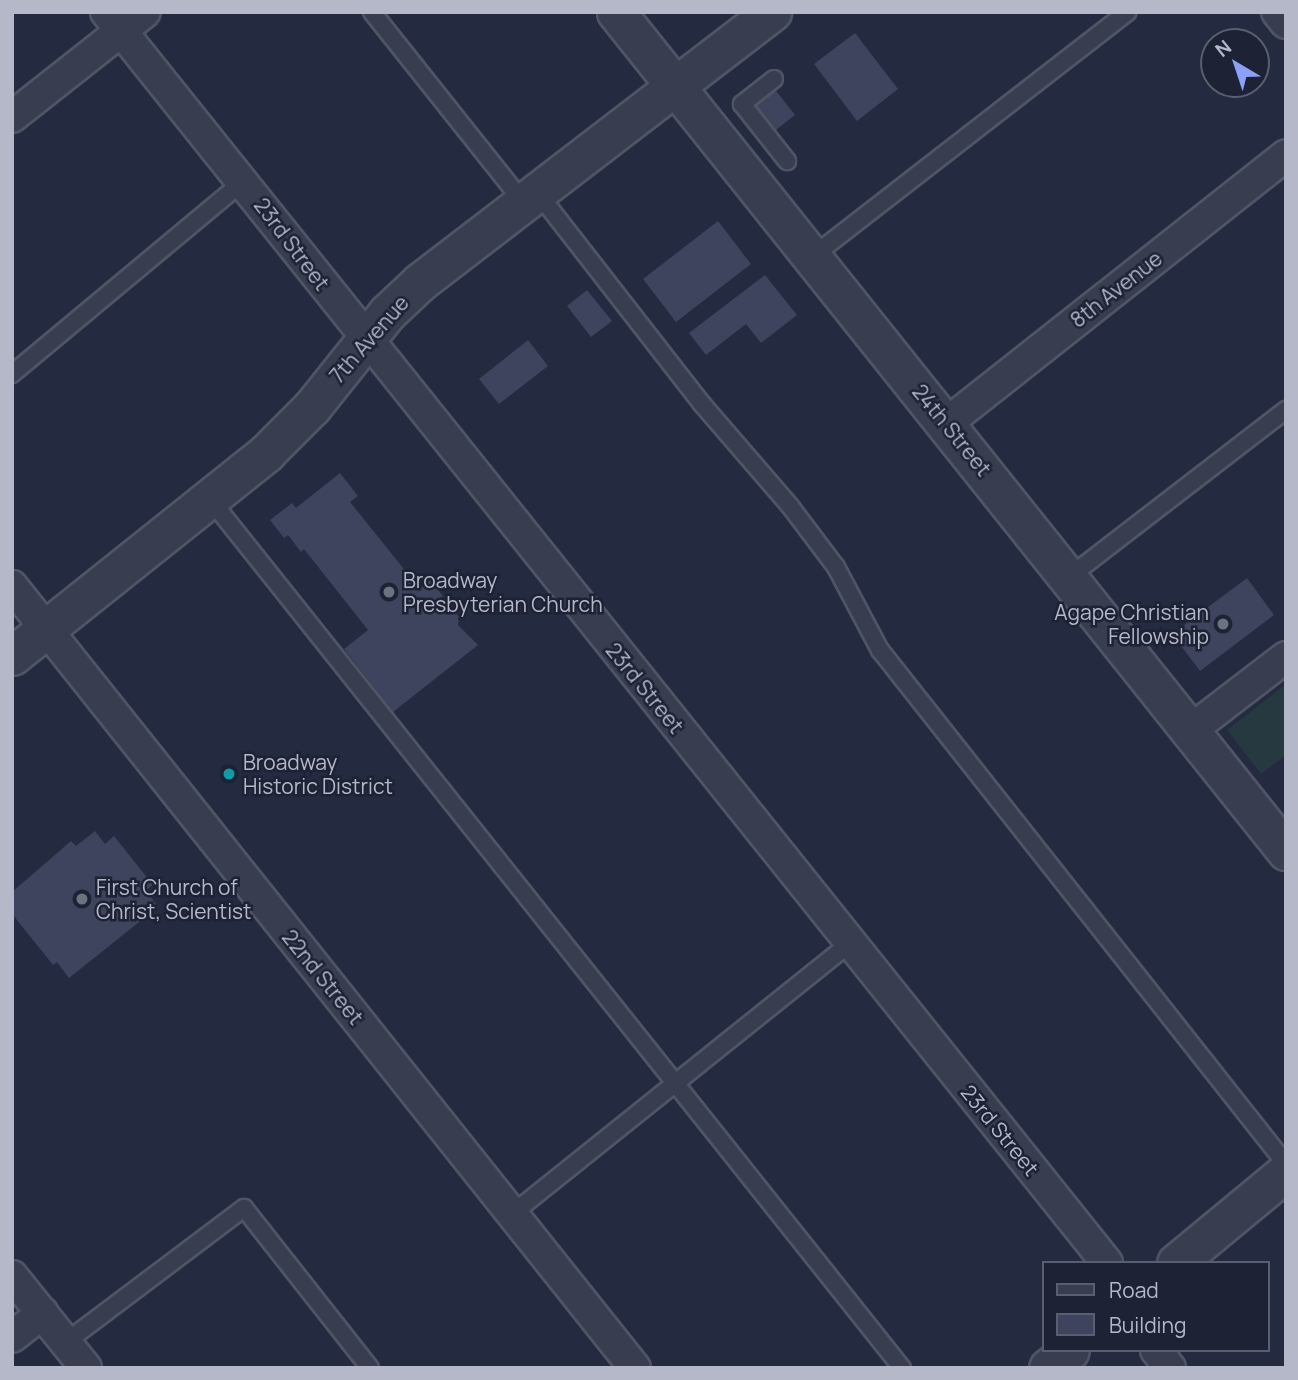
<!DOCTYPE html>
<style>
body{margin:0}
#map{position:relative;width:1298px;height:1380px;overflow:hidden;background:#242a3f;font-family:Manrope,sans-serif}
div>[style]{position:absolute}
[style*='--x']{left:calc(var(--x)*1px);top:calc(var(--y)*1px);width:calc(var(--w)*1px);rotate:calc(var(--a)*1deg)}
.green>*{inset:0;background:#263840}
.building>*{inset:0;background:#3e445d}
.roads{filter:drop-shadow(2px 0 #505566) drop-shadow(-2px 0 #505566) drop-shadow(0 2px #505566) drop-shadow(0 -2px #505566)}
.service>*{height:16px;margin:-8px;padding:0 8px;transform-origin:8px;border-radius:8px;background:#383d4f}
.minor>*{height:30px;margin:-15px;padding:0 15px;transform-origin:15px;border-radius:15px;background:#383d4f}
.tertiary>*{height:37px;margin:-18.5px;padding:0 18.5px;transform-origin:18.5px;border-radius:18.5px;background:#383d4f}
.dots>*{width:19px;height:19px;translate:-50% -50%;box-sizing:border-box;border:4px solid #1d2234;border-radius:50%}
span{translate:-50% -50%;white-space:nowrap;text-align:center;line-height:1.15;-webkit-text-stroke:5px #1d2234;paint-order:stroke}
.street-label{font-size:21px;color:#b5b8c9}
.poi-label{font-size:21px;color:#b5b8c9}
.left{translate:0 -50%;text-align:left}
.right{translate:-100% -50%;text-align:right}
.frame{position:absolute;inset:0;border:14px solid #b5b8c9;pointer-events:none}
.legend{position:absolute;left:1042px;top:1261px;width:228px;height:91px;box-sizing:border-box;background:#1d2234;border:2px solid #5a5e70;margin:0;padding:9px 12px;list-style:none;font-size:21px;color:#b5b8c9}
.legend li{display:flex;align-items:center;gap:14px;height:35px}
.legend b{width:35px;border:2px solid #5a5e70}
.north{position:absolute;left:1200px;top:28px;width:70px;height:70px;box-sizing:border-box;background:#1d2234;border:2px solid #5a5e70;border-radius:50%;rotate:321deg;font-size:19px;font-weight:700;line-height:28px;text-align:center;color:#b5b8c9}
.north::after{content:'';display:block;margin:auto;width:24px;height:32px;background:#8ba0f8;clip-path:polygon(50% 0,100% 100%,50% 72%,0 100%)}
</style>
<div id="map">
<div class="green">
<i style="clip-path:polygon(1286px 684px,1286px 755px,1261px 774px,1227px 730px)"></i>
</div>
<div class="building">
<i style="clip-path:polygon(855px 33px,898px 89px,857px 121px,814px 64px)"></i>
<i style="clip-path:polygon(773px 87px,795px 115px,771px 134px,749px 106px)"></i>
<i style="clip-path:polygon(718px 221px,751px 264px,676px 322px,643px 279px)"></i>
<i style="clip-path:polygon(765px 275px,797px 315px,761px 343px,746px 324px,706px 355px,689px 333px)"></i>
<i style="clip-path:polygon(587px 290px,612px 321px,591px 337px,567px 306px)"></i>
<i style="clip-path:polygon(528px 340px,548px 366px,499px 404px,479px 379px)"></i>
<i style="clip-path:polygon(340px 473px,358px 496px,350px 502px,420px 589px,430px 580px,443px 596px,439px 599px,446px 600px,459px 617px,458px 625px,478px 645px,393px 712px,344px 649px,368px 630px,304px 549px,301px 552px,288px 535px,284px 538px,270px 520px,292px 503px,296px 508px)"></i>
<i style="clip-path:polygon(1247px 578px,1274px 615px,1200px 671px,1172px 634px)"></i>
<i style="clip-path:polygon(95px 831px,105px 844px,114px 836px,153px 885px,146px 890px,158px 907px,69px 978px,57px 962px,53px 965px,13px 915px,12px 892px,71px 841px,76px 846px)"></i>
</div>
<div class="roads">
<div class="service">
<i style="--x:372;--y:12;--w:244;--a:51.5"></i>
<i style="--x:774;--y:79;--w:41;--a:142"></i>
<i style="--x:742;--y:104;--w:73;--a:51.7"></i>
<i style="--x:537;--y:192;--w:269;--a:52.1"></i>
<i style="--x:702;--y:404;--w:135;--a:49.2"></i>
<i style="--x:790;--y:506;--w:76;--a:53"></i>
<i style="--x:836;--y:567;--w:94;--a:62.1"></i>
<i style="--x:880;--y:650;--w:655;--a:51.7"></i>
<i style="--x:813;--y:256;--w:398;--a:-37.8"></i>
<i style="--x:12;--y:374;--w:302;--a:-39.8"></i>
<i style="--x:210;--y:499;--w:1111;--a:51.47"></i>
<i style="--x:1069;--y:577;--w:274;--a:-37.6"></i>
<i style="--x:512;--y:1214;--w:433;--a:-38.7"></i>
<i style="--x:66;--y:1342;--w:223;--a:-37"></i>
<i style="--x:244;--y:1208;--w:204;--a:51.8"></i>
</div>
<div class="minor">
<i style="--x:106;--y:12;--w:1602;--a:51.33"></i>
<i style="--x:1277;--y:12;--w:14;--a:51"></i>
<i style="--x:12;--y:117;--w:169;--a:-38.3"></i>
<i style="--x:947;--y:423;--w:432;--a:-38.3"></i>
<i style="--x:12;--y:586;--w:1000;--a:51.46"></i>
<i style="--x:1191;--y:730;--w:120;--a:-37.5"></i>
<i style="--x:12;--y:1276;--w:118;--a:51.2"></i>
<i style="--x:12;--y:1337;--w:39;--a:-38"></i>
<i style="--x:1156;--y:1350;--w:23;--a:52"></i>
</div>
<div class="tertiary">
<i style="--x:616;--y:12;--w:1074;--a:51.39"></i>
<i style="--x:12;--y:656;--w:325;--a:-38.6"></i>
<i style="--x:266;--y:453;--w:65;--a:-45"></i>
<i style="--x:312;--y:407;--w:120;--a:-51.4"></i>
<i style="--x:387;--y:313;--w:45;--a:-43.2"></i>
<i style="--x:420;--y:282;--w:444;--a:-37.5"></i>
<i style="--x:1176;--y:1263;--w:143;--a:-39.6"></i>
<i style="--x:1048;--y:1368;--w:28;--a:-39"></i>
</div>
</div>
<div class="dots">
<i style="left:389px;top:592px;background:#6b7280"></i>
<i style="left:1223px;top:624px;background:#6b7280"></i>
<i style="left:229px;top:774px;background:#0f9aa8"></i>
<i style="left:82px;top:899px;background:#6b7280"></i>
</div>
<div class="street-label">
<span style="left:292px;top:244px;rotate:53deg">23rd Street</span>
<span style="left:1116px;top:289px;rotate:-38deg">8th Avenue</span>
<span style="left:369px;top:339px;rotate:-49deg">7th Avenue</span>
<span style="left:952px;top:430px;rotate:51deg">24th Street</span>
<span style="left:645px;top:688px;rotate:51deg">23rd Street</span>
<span style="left:323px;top:977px;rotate:51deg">22nd Street</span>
<span style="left:1000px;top:1130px;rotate:51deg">23rd Street</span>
</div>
<div class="poi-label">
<span class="left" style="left:403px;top:592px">Broadway<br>Presbyterian Church</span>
<span class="right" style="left:1209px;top:624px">Agape Christian<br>Fellowship</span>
<span class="left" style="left:243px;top:774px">Broadway<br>Historic District</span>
<span class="left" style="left:96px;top:899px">First Church of<br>Christ, Scientist</span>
</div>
<div class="frame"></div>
<ul class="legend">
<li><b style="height:9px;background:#383d4f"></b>Road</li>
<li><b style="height:19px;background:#3e445d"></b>Building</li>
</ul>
<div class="north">N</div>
</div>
